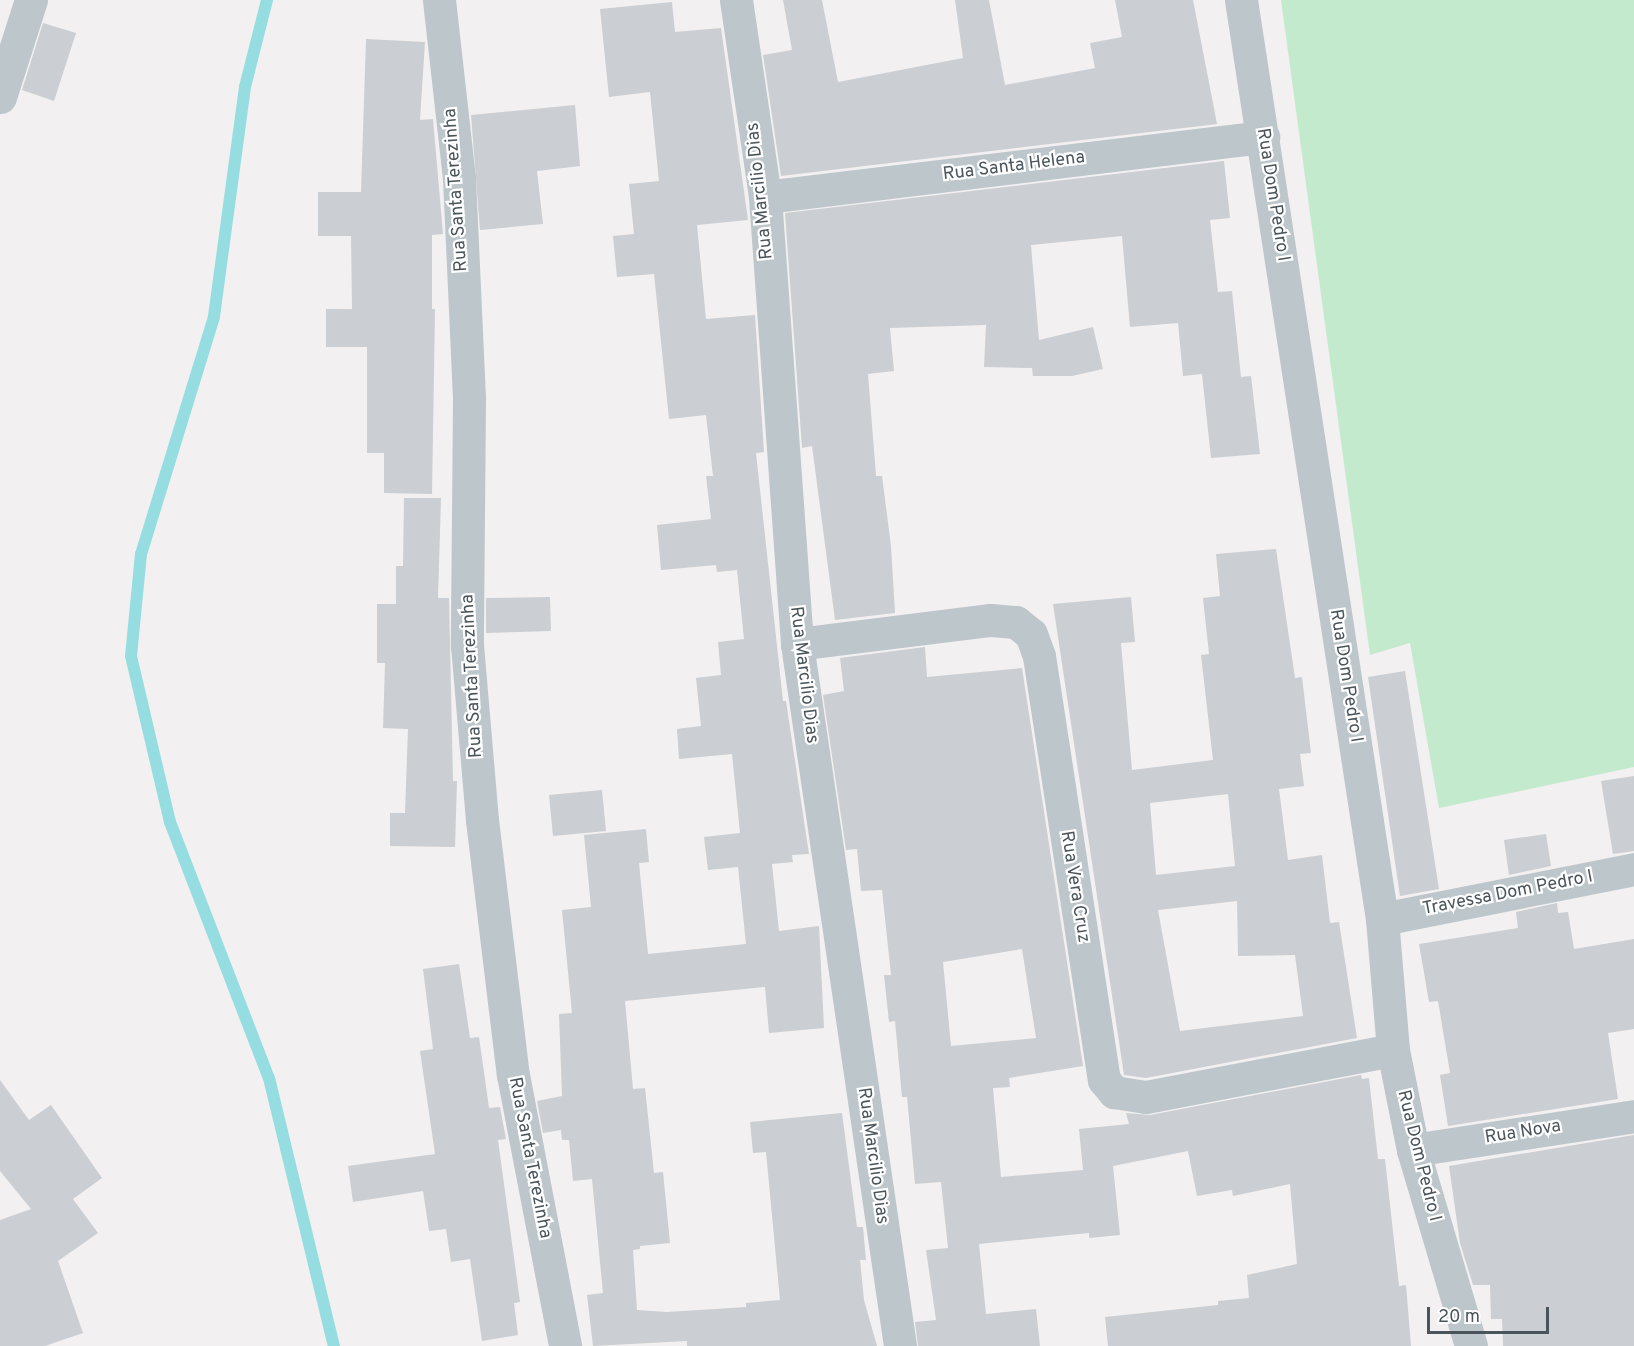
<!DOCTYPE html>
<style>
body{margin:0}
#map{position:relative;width:1634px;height:1346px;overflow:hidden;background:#f2f0f0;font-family:Overpass,sans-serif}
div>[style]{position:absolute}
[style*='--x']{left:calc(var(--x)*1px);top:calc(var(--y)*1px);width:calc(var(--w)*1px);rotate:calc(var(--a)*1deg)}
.green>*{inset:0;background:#c4eacd}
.stream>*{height:12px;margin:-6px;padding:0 6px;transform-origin:6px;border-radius:6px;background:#96dde2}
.building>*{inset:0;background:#cbced2}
.street>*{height:33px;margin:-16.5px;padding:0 16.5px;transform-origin:16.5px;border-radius:16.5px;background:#bdc6cb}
span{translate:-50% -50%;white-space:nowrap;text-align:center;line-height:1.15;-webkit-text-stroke:4.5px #fff;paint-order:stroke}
.street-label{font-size:18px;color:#4a555b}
.scale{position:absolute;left:1427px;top:1307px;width:122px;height:27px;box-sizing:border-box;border:3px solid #4a555b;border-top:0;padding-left:8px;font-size:18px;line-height:21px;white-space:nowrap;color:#4a555b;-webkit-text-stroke:4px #fff;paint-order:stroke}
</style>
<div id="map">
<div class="green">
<i style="clip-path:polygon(1281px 0,1634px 0,1634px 767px,1439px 808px,1410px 643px,1370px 655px)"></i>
</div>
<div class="stream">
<i style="--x:267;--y:0;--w:90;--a:104.2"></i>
<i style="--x:245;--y:87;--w:232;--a:97.7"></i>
<i style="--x:214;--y:317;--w:248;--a:107.1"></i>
<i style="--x:141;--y:554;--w:102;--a:95.6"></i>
<i style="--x:131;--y:656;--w:171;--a:76.8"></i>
<i style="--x:170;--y:822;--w:274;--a:68.9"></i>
<i style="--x:269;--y:1078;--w:276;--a:76.4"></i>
</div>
<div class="building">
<i style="clip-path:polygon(783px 0,822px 0,838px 82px,963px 58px,955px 0,989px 0,1005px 85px,1095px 68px,1090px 43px,1122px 37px,1115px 0,1193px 0,1217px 124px,781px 176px,763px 55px,792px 50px)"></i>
<i style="clip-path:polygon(672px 2px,675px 32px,721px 28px,748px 220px,697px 225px,706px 319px,755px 315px,764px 452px,756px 453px,783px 701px,786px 701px,809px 854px,792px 855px,793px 862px,772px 864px,779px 931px,819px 926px,824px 1028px,769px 1033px,765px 987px,625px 1001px,633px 1089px,645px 1088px,654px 1173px,663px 1172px,670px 1243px,640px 1246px,640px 1249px,633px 1250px,637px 1310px,667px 1312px,746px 1307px,746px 1303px,780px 1300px,766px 1152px,753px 1153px,750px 1122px,842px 1113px,857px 1227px,863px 1227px,866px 1260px,860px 1260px,864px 1300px,877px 1346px,687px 1346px,687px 1341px,593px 1346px,587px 1295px,603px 1293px,592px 1179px,573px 1181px,569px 1140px,562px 1140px,561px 1130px,543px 1133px,537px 1101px,562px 1096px,559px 1014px,572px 1013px,562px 910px,591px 907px,584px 835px,646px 829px,649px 862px,639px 863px,648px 954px,746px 944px,738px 867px,708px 870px,704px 837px,740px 833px,732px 754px,679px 759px,677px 729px,701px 726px,696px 678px,721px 675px,718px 642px,744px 639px,737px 570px,717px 572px,716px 565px,661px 570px,657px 525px,711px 519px,706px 476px,713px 476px,706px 415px,669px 419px,654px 274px,617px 277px,613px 236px,634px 234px,629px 184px,659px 181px,650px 92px,609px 97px,600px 9px)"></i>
<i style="clip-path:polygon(43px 23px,76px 33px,54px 101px,22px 90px)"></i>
<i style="clip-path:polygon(366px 39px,425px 42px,420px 120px,433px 119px,443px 234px,432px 235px,432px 309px,435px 309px,432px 494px,384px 493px,384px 453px,367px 453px,367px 347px,326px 347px,326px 309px,352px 309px,351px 236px,318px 236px,318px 192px,361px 192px)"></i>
<i style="clip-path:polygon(575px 105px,580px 166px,537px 171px,543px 224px,480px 230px,471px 115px)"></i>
<i style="clip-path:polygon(1224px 161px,1230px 218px,1210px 220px,1218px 292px,1232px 291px,1241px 377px,1251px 376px,1260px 454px,1211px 458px,1202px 374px,1183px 376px,1178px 323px,1130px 327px,1122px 236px,1031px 245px,1039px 340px,1093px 327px,1103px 369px,1072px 376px,1033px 376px,1032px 368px,984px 367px,986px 325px,890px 328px,894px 371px,868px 374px,876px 476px,882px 476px,891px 546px,895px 613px,835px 620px,812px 446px,802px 448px,785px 213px)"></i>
<i style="clip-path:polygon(404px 498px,441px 498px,438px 598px,449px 598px,453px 781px,457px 781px,455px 847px,390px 846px,390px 813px,405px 813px,408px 729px,383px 728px,385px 663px,377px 663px,377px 604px,396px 604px,396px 566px,403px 566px)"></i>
<i style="clip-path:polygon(evenodd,1276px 549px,1295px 678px,1302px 677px,1311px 753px,1300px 754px,1304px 786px,1279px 789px,1288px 860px,1322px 855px,1330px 923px,1339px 922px,1357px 1038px,1146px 1078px,1124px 1075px,1053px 604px,1131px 597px,1135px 642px,1121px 643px,1132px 770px,1213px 760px,1201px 655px,1209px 654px,1203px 598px,1220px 596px,1216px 554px,1276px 549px,1228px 794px,1235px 866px,1156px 875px,1150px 803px,1228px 794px,1276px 549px,1237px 901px,1238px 956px,1295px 955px,1303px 1016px,1180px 1031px,1158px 910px,1237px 901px)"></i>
<i style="clip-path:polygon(550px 597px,551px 631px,486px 633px,486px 598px)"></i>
<i style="clip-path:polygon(evenodd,925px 647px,927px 677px,1022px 668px,1083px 1066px,1009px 1078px,1010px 1087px,993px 1088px,1001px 1177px,1083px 1170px,1079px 1129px,1129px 1124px,1126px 1113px,1150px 1115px,1361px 1075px,1362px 1079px,1369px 1078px,1378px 1159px,1385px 1159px,1399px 1286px,1406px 1285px,1411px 1346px,1108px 1346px,1105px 1317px,1218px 1305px,1218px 1301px,1249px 1298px,1247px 1275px,1297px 1264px,1290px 1184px,1233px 1196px,1232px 1190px,1197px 1196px,1188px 1151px,1113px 1166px,1120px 1235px,1089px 1238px,1089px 1233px,979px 1244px,986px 1314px,1036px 1309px,1040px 1346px,918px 1346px,915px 1322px,936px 1320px,926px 1250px,948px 1248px,941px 1182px,915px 1184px,907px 1097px,902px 1097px,895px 1021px,889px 1022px,884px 975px,891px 975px,882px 890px,861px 891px,857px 849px,846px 850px,823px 695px,844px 691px,840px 658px,925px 647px,1022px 949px,1036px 1038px,951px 1046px,943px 962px,1022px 949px)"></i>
<i style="clip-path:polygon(1405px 671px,1439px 889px,1400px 896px,1368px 677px)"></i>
<i style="clip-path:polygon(1634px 776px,1634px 851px,1613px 854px,1601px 781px)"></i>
<i style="clip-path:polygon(602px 790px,606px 831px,553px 836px,549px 795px)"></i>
<i style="clip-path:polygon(1546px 834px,1551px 866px,1509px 875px,1504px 840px)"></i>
<i style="clip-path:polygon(1557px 903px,1558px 913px,1568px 912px,1574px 949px,1634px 939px,1634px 1029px,1608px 1033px,1618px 1099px,1448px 1126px,1440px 1075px,1450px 1073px,1438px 1001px,1429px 1002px,1419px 944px,1518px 928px,1516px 912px)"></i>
<i style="clip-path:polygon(459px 964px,470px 1038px,479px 1037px,489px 1108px,500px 1107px,506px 1139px,498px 1140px,520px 1302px,514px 1303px,518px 1335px,482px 1341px,470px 1259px,451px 1262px,446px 1229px,429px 1231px,423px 1191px,353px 1202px,348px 1166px,435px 1154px,420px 1051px,433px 1049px,423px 969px)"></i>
<i style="clip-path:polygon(0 1080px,29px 1120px,51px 1105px,102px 1178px,73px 1199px,98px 1233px,58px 1261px,83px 1333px,45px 1346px,0 1346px,0 1220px,31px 1209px,0 1171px)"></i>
<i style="clip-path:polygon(1634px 1135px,1634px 1346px,1503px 1346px,1502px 1319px,1491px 1319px,1490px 1285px,1473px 1285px,1460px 1243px,1449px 1166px)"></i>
</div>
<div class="street">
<i style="--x:439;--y:0;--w:179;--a:83.6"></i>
<i style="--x:459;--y:178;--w:220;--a:87.4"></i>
<i style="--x:469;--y:398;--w:247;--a:90.5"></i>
<i style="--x:467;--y:645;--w:176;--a:85.1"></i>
<i style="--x:482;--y:820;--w:257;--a:83.1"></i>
<i style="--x:513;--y:1075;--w:276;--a:79.1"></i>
<i style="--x:736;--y:0;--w:199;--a:81.6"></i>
<i style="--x:765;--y:197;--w:448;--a:85.9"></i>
<i style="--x:797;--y:644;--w:710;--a:81.65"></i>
<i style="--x:1241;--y:0;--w:930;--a:81.28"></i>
<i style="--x:1382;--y:919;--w:131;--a:85.2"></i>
<i style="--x:1393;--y:1050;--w:102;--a:78.7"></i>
<i style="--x:1413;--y:1150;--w:204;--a:73.5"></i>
<i style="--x:0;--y:97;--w:102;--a:-72.3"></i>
<i style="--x:765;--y:197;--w:502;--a:-6.87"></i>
<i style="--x:797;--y:644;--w:195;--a:-7.1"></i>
<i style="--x:991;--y:620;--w:25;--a:5"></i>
<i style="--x:1016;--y:622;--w:19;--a:39"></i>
<i style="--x:1031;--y:634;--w:23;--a:70"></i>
<i style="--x:1039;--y:656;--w:429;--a:81.3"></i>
<i style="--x:1104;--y:1080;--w:16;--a:50"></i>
<i style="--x:1114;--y:1092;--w:32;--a:9"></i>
<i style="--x:1146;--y:1097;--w:251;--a:-10.8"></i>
<i style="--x:1382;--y:919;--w:257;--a:-11.2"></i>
<i style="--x:1413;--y:1150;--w:224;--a:-8.7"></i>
</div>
<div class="street-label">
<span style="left:1014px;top:167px;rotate:-7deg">Rua Santa Helena</span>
<span style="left:457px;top:190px;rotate:-94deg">Rua Santa Terezinha</span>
<span style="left:761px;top:191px;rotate:-96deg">Rua Marcilio Dias</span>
<span style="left:1272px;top:195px;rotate:81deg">Rua Dom Pedro I</span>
<span style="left:803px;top:675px;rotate:83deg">Rua Marcilio Dias</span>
<span style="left:473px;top:676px;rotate:-93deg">Rua Santa Terezinha</span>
<span style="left:1345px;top:676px;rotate:81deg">Rua Dom Pedro I</span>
<span style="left:1074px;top:887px;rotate:81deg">Rua Vera Cruz</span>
<span style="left:1508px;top:894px;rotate:-11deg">Travessa Dom Pedro I</span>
<span style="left:1523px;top:1133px;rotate:-9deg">Rua Nova</span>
<span style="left:872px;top:1156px;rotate:82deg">Rua Marcilio Dias</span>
<span style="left:1418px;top:1156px;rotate:76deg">Rua Dom Pedro I</span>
<span style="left:529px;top:1158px;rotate:79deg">Rua Santa Terezinha</span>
</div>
<div class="scale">20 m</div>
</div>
